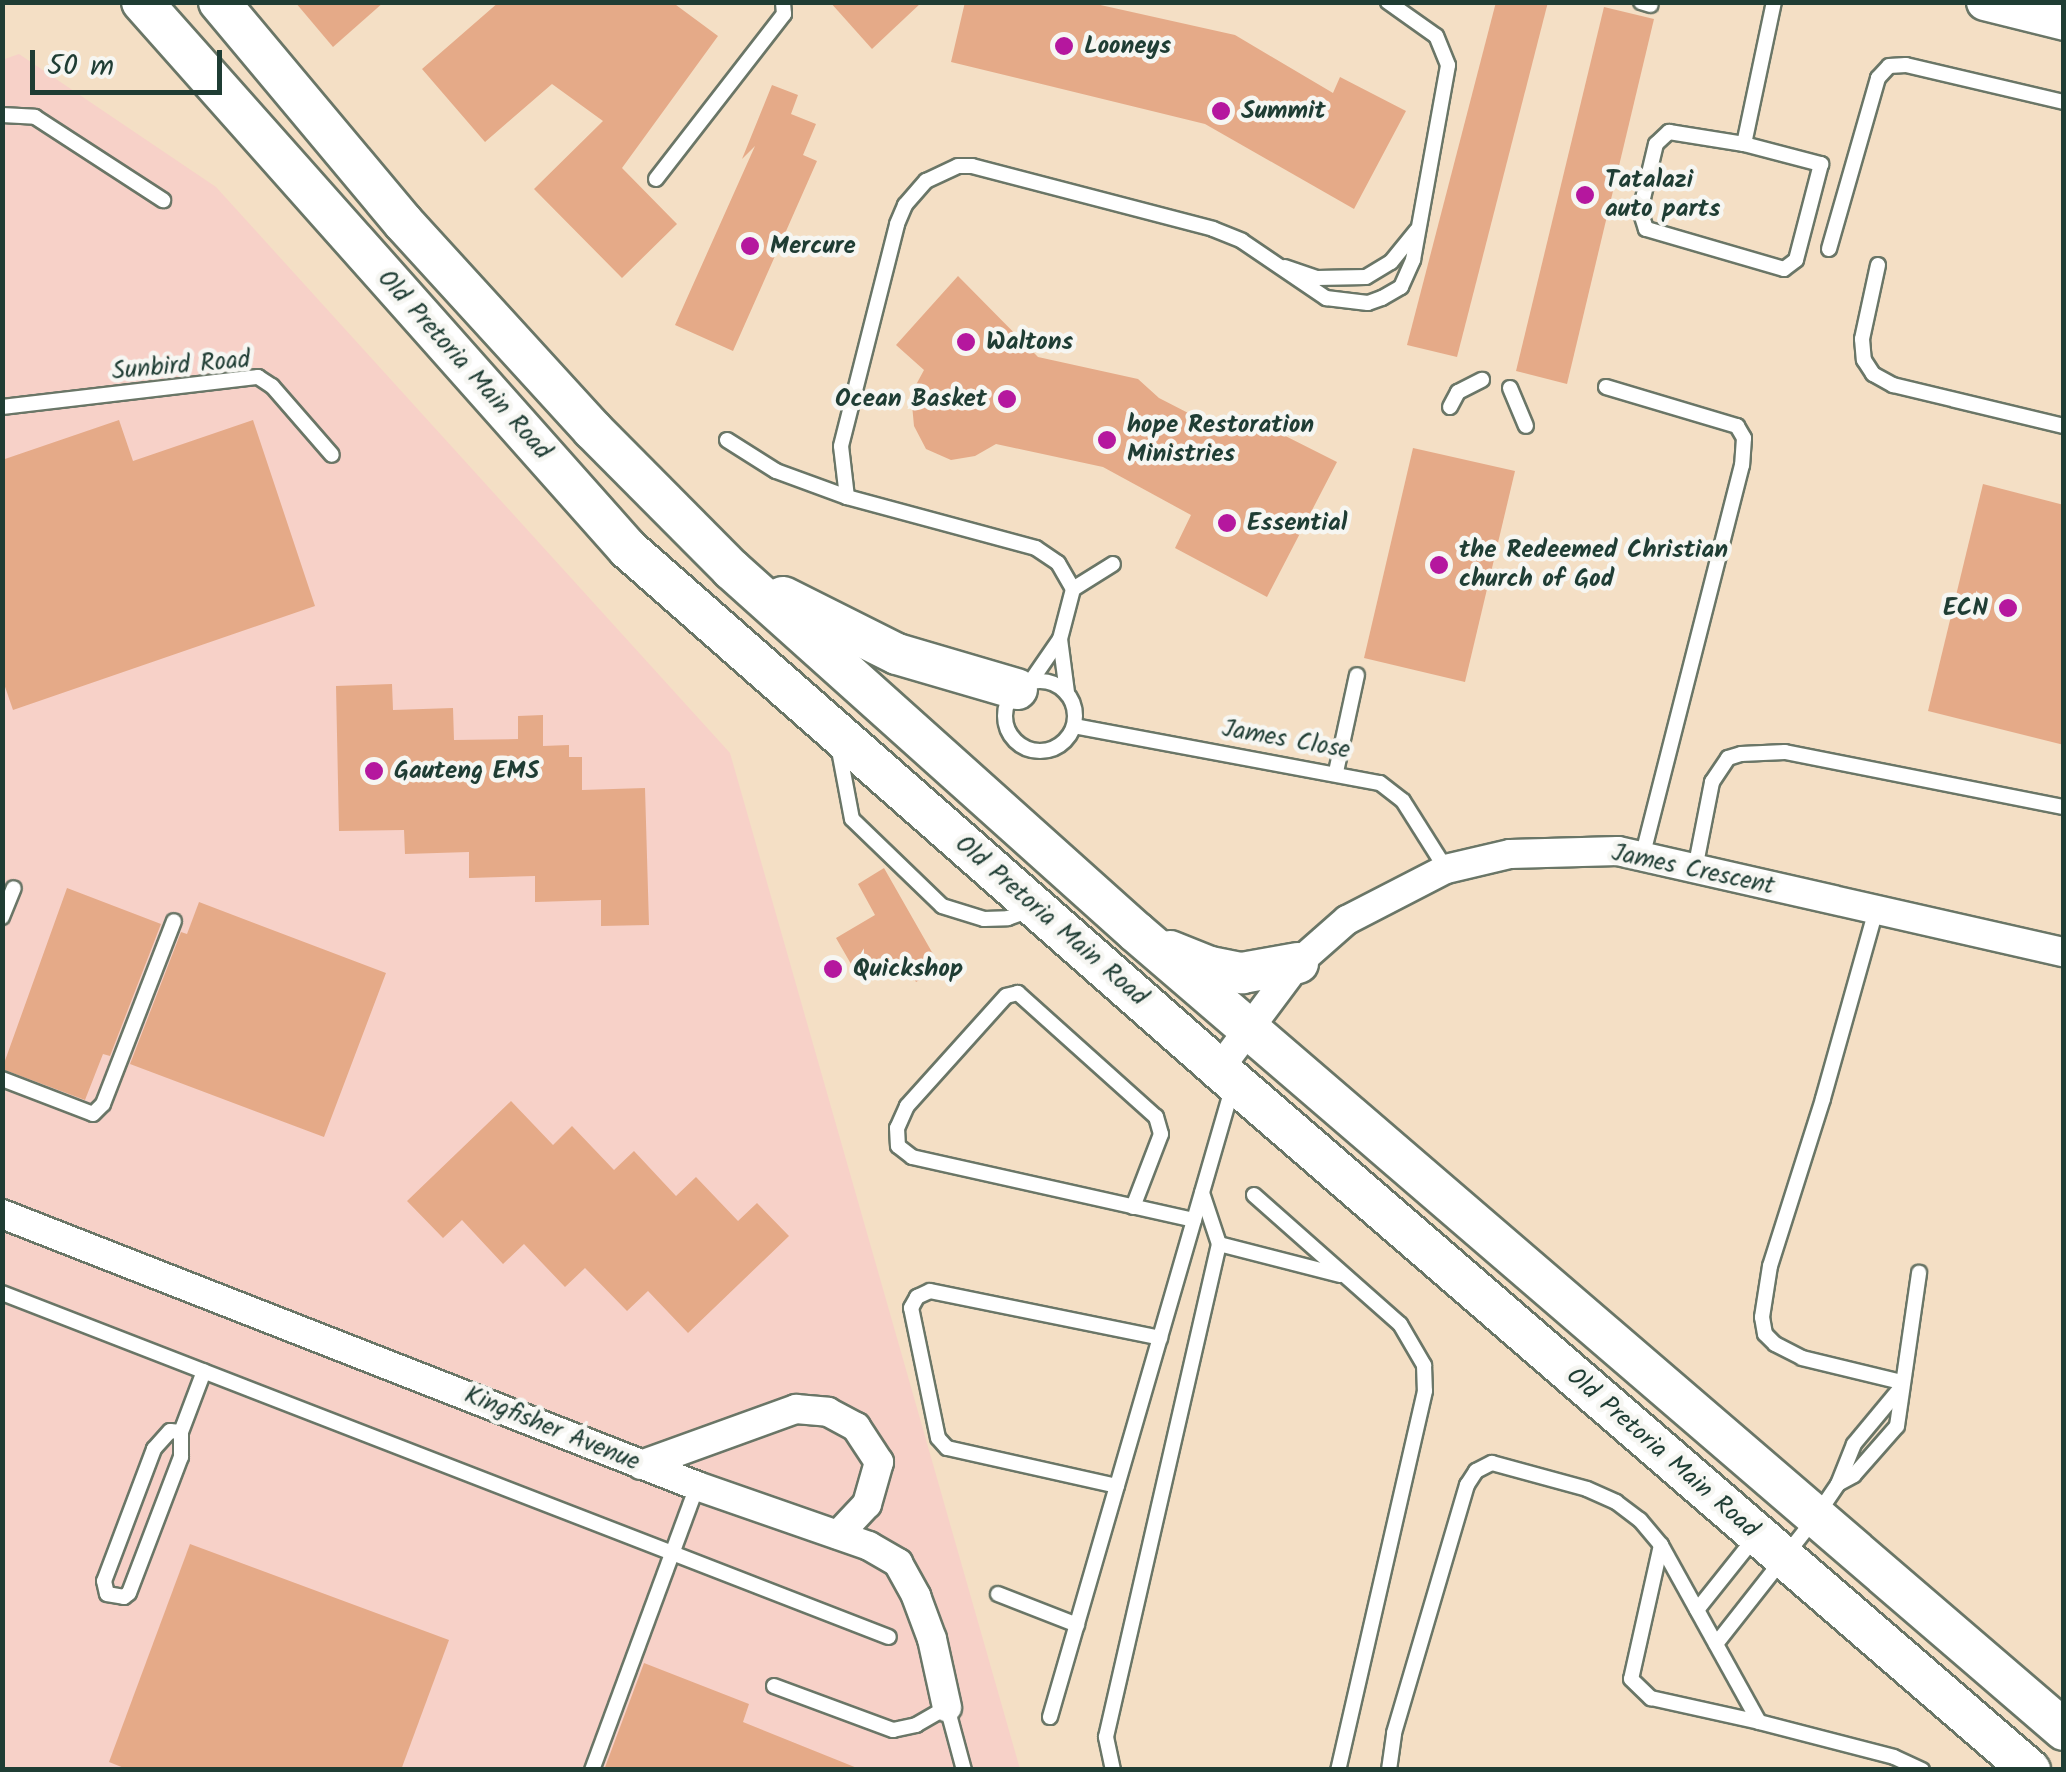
<!DOCTYPE html>
<style>
body{margin:0}
#map{position:relative;width:2066px;height:1772px;overflow:hidden;background:#f4dfc5;font-family:Kalam,sans-serif}
div>[style]{position:absolute}
[style*='--x']{left:calc(var(--x)*1px);top:calc(var(--y)*1px);width:calc(var(--w)*1px);rotate:calc(var(--a)*1deg)}
.built>*{inset:0;background:#f7d1c8}
.building>*{inset:0;background:#e5aa88}
.roads{filter:drop-shadow(2px 0 #6a7667) drop-shadow(-2px 0 #6a7667) drop-shadow(0 2px #6a7667) drop-shadow(0 -2px #6a7667)}
.service>*{height:14px;margin:-7px;padding:0 7px;transform-origin:7px;border-radius:7px;background:#fff}
.service>.ring{margin:-7px;padding:0;box-sizing:content-box;background:none;border:14px solid #fff;border-radius:50%}
.minor>*{height:28px;margin:-14px;padding:0 14px;transform-origin:14px;border-radius:14px;background:#fff}
.tertiary>*{height:35px;margin:-17.5px;padding:0 17.5px;transform-origin:17.5px;border-radius:17.5px;background:#fff}
.secondary>*{height:40px;margin:-20px;padding:0 20px;transform-origin:20px;border-radius:20px;background:#fff}
.dots>*{width:28px;height:28px;translate:-50% -50%;box-sizing:border-box;border:5px solid #f6f6f2;border-radius:50%}
span{translate:-50% -50%;white-space:nowrap;text-align:center;line-height:1.15;-webkit-text-stroke:9px #f6f6f2;paint-order:stroke}
.poi-label{font-size:25px;color:#1f3d34;font-weight:700}
.left{translate:0 -50%;text-align:left}
.right{translate:-100% -50%;text-align:right}
.street-label{font-size:25px;color:#1f3d34}
.frame{position:absolute;inset:0;border:5px solid #1f3d34;pointer-events:none}
.scale{position:absolute;left:30px;top:50px;width:192px;height:45px;box-sizing:border-box;border:5px solid #1f3d34;border-top:0;padding-left:12px;font-size:30px;line-height:35px;white-space:nowrap;color:#1f3d34;-webkit-text-stroke:8px #f6f6f2;paint-order:stroke}
</style>
<div id="map">
<div class="built">
<i style="clip-path:polygon(19px 54px,216px 187px,730px 753px,1020px 1769px,3px 1769px,2px 60px)"></i>
</div>
<div class="building">
<i style="clip-path:polygon(295px 2px,384px 2px,333px 47px)"></i>
<i style="clip-path:polygon(499px 2px,672px 2px,718px 36px,622px 168px,677px 224px,622px 278px,534px 189px,603px 121px,552px 84px,485px 142px,422px 69px)"></i>
<i style="clip-path:polygon(830px 2px,922px 2px,872px 49px)"></i>
<i style="clip-path:polygon(965px 2px,1087px 2px,1235px 35px,1333px 93px,1340px 77px,1406px 111px,1354px 209px,1205px 124px,951px 62px)"></i>
<i style="clip-path:polygon(1496px 2px,1548px 2px,1457px 357px,1407px 345px)"></i>
<i style="clip-path:polygon(1604px 7px,1654px 19px,1567px 384px,1516px 371px)"></i>
<i style="clip-path:polygon(772px 85px,798px 95px,791px 114px,816px 124px,803px 155px,817px 161px,733px 351px,675px 325px,755px 146px,742px 159px)"></i>
<i style="clip-path:polygon(958px 276px,1038px 357px,1138px 379px,1159px 398px,1231px 435px,1242px 414px,1337px 462px,1267px 597px,1175px 548px,1191px 515px,1103px 467px,996px 444px,975px 456px,951px 460px,926px 449px,914px 426px,911px 394px,924px 370px,896px 345px)"></i>
<i style="clip-path:polygon(119px 420px,133px 461px,253px 420px,315px 606px,13px 710px,2px 678px,2px 460px)"></i>
<i style="clip-path:polygon(1413px 448px,1515px 471px,1465px 682px,1364px 658px)"></i>
<i style="clip-path:polygon(1983px 484px,2064px 505px,2064px 745px,1928px 711px)"></i>
<i style="clip-path:polygon(392px 684px,393px 710px,453px 708px,454px 740px,518px 739px,518px 716px,543px 715px,543px 746px,569px 745px,569px 757px,582px 757px,582px 790px,645px 788px,649px 925px,601px 926px,601px 900px,535px 902px,535px 876px,469px 878px,469px 852px,405px 854px,404px 830px,339px 831px,336px 686px)"></i>
<i style="clip-path:polygon(884px 868px,941px 968px,916px 982px,903px 960px,862px 983px,836px 938px,875px 915px,858px 884px)"></i>
<i style="clip-path:polygon(67px 888px,161px 924px,110px 1056px,103px 1054px,85px 1100px,2px 1069px)"></i>
<i style="clip-path:polygon(199px 902px,386px 973px,324px 1137px,130px 1064px,181px 932px,187px 934px)"></i>
<i style="clip-path:polygon(511px 1101px,553px 1145px,572px 1126px,614px 1170px,634px 1151px,676px 1196px,696px 1177px,738px 1221px,757px 1203px,789px 1236px,688px 1333px,648px 1291px,627px 1311px,585px 1268px,565px 1287px,524px 1244px,503px 1264px,462px 1220px,443px 1238px,407px 1201px)"></i>
<i style="clip-path:polygon(190px 1544px,449px 1640px,401px 1770px,129px 1770px,109px 1762px)"></i>
<i style="clip-path:polygon(644px 1663px,749px 1704px,743px 1722px,862px 1770px,604px 1770px)"></i>
</div>
<div class="roads">
<div class="service">
<i style="--x:1641;--y:2;--w:10;--a:17"></i>
<i style="--x:2;--y:115;--w:33;--a:3"></i>
<i style="--x:35;--y:117;--w:153;--a:33"></i>
<i style="--x:1669;--y:132;--w:76;--a:9.1"></i>
<i style="--x:1744;--y:144;--w:80;--a:14.6"></i>
<i style="--x:1821;--y:164;--w:99;--a:104.6"></i>
<i style="--x:1796;--y:260;--w:15;--a:143"></i>
<i style="--x:1784;--y:269;--w:144;--a:-163.8"></i>
<i style="--x:1646;--y:229;--w:19;--a:-108"></i>
<i style="--x:1640;--y:211;--w:69;--a:-76.6"></i>
<i style="--x:1656;--y:144;--w:18;--a:-43"></i>
<i style="--x:1744;--y:144;--w:145;--a:-78.1"></i>
<i style="--x:656;--y:179;--w:209;--a:-52.2"></i>
<i style="--x:784;--y:14;--w:12;--a:-95"></i>
<i style="--x:1829;--y:249;--w:178;--a:-74"></i>
<i style="--x:1878;--y:78;--w:16;--a:-47"></i>
<i style="--x:1889;--y:66;--w:17;--a:-3"></i>
<i style="--x:1906;--y:65;--w:162;--a:13.2"></i>
<i style="--x:1878;--y:265;--w:76;--a:102.2"></i>
<i style="--x:1862;--y:339;--w:21;--a:85"></i>
<i style="--x:1864;--y:360;--w:17;--a:57"></i>
<i style="--x:1873;--y:374;--w:23;--a:29"></i>
<i style="--x:1893;--y:385;--w:176;--a:13.5"></i>
<i style="--x:1285;--y:267;--w:34;--a:19"></i>
<i style="--x:1317;--y:278;--w:49;--a:-1.2"></i>
<i style="--x:1366;--y:277;--w:29;--a:-31"></i>
<i style="--x:1391;--y:262;--w:41;--a:-50.9"></i>
<i style="--x:1606;--y:387;--w:137;--a:16.6"></i>
<i style="--x:1737;--y:426;--w:14;--a:60"></i>
<i style="--x:1744;--y:438;--w:27;--a:94"></i>
<i style="--x:1742;--y:465;--w:405;--a:104.3"></i>
<i style="--x:1510;--y:388;--w:41;--a:67.2"></i>
<i style="--x:2;--y:407;--w:258;--a:-6.7"></i>
<i style="--x:258;--y:377;--w:17;--a:33"></i>
<i style="--x:272;--y:386;--w:91;--a:49"></i>
<i style="--x:1450;--y:407;--w:17;--a:-62"></i>
<i style="--x:1458;--y:392;--w:27;--a:-27"></i>
<i style="--x:727;--y:440;--w:58;--a:32.3"></i>
<i style="--x:776;--y:471;--w:76;--a:20.1"></i>
<i style="--x:1073;--y:589;--w:30;--a:-120"></i>
<i style="--x:1058;--y:563;--w:27;--a:-146"></i>
<i style="--x:1036;--y:548;--w:196;--a:-164.9"></i>
<i style="--x:847;--y:497;--w:51;--a:-96.7"></i>
<i style="--x:841;--y:446;--w:229;--a:-75.8"></i>
<i style="--x:897;--y:224;--w:21;--a:-67"></i>
<i style="--x:905;--y:205;--w:32;--a:-49"></i>
<i style="--x:926;--y:181;--w:35;--a:-25"></i>
<i style="--x:958;--y:166;--w:14;--a:0"></i>
<i style="--x:972;--y:166;--w:249;--a:14.6"></i>
<i style="--x:1213;--y:229;--w:31;--a:22"></i>
<i style="--x:1242;--y:241;--w:102;--a:34.2"></i>
<i style="--x:1326;--y:298;--w:42;--a:6.8"></i>
<i style="--x:1368;--y:303;--w:15;--a:-20"></i>
<i style="--x:1382;--y:298;--w:22;--a:-30"></i>
<i style="--x:1401;--y:287;--w:30;--a:-66"></i>
<i style="--x:1413;--y:260;--w:198;--a:-79.8"></i>
<i style="--x:1448;--y:65;--w:31;--a:-112"></i>
<i style="--x:1436;--y:36;--w:59;--a:-144.7"></i>
<i style="--x:1060;--y:639;--w:53;--a:82.5"></i>
<i class="ring" style="left:1005px;top:681px;width:56px;height:56px"></i>
<i style="--x:1031;--y:681;--w:51;--a:-55.4"></i>
<i style="--x:1060;--y:639;--w:52;--a:-75.4"></i>
<i style="--x:1073;--y:589;--w:47;--a:-32"></i>
<i style="--x:1074;--y:726;--w:311;--a:10.6"></i>
<i style="--x:1380;--y:783;--w:29;--a:38"></i>
<i style="--x:1403;--y:801;--w:80;--a:57.7"></i>
<i style="--x:838;--y:745;--w:75;--a:79.3"></i>
<i style="--x:852;--y:819;--w:125;--a:44"></i>
<i style="--x:942;--y:906;--w:44;--a:17.2"></i>
<i style="--x:984;--y:919;--w:24;--a:-2"></i>
<i style="--x:1008;--y:918;--w:23;--a:-20"></i>
<i style="--x:1336;--y:772;--w:99;--a:-77.8"></i>
<i style="--x:1695;--y:869;--w:89;--a:-78.9"></i>
<i style="--x:1712;--y:782;--w:29;--a:-56"></i>
<i style="--x:1728;--y:758;--w:14;--a:-17"></i>
<i style="--x:1741;--y:754;--w:44;--a:-2.6"></i>
<i style="--x:1785;--y:752;--w:284;--a:11.2"></i>
<i style="--x:1876;--y:910;--w:196;--a:105.7"></i>
<i style="--x:1823;--y:1099;--w:175;--a:107.6"></i>
<i style="--x:1770;--y:1266;--w:52;--a:98.9"></i>
<i style="--x:1762;--y:1317;--w:17;--a:80"></i>
<i style="--x:1765;--y:1334;--w:14;--a:45"></i>
<i style="--x:1775;--y:1344;--w:30;--a:27"></i>
<i style="--x:1802;--y:1358;--w:102;--a:13.6"></i>
<i style="--x:2;--y:917;--w:31;--a:-68"></i>
<i style="--x:2;--y:1079;--w:97;--a:21"></i>
<i style="--x:93;--y:1114;--w:14;--a:-45"></i>
<i style="--x:103;--y:1104;--w:196;--a:-68.8"></i>
<i style="--x:1254;--y:1195;--w:195;--a:41.5"></i>
<i style="--x:1400;--y:1324;--w:48;--a:59.7"></i>
<i style="--x:1424;--y:1365;--w:26;--a:88"></i>
<i style="--x:1425;--y:1391;--w:389;--a:102.9"></i>
<i style="--x:1133;--y:1207;--w:78;--a:-69"></i>
<i style="--x:1161;--y:1134;--w:18;--a:-106"></i>
<i style="--x:1156;--y:1117;--w:186;--a:-138.1"></i>
<i style="--x:1018;--y:993;--w:12;--a:166"></i>
<i style="--x:1006;--y:996;--w:148;--a:132"></i>
<i style="--x:907;--y:1106;--w:24;--a:114"></i>
<i style="--x:897;--y:1128;--w:18;--a:87"></i>
<i style="--x:898;--y:1146;--w:18;--a:38"></i>
<i style="--x:912;--y:1157;--w:289;--a:12.6"></i>
<i style="--x:1219;--y:1244;--w:125;--a:14.4"></i>
<i style="--x:2;--y:1293;--w:951;--a:21.2"></i>
<i style="--x:181;--y:1432;--w:11;--a:-175"></i>
<i style="--x:170;--y:1431;--w:24;--a:132"></i>
<i style="--x:154;--y:1449;--w:141;--a:110.7"></i>
<i style="--x:104;--y:1581;--w:13;--a:77"></i>
<i style="--x:107;--y:1594;--w:17;--a:10"></i>
<i style="--x:124;--y:1597;--w:6;--a:-39"></i>
<i style="--x:129;--y:1593;--w:146;--a:-69.1"></i>
<i style="--x:181;--y:1457;--w:25;--a:-90"></i>
<i style="--x:181;--y:1432;--w:65;--a:-69.3"></i>
<i style="--x:1838;--y:1484;--w:18;--a:-29"></i>
<i style="--x:1854;--y:1475;--w:65;--a:-48.7"></i>
<i style="--x:1897;--y:1426;--w:155;--a:-81.8"></i>
<i style="--x:1117;--y:1486;--w:174;--a:-167.4"></i>
<i style="--x:947;--y:1448;--w:13;--a:-132"></i>
<i style="--x:938;--y:1438;--w:133;--a:-101.7"></i>
<i style="--x:911;--y:1308;--w:13;--a:-61"></i>
<i style="--x:917;--y:1297;--w:14;--a:-25"></i>
<i style="--x:930;--y:1291;--w:235;--a:11.5"></i>
<i style="--x:1661;--y:1545;--w:137;--a:102.6"></i>
<i style="--x:1631;--y:1679;--w:28;--a:44"></i>
<i style="--x:1651;--y:1698;--w:111;--a:12.5"></i>
<i style="--x:998;--y:1594;--w:85;--a:21.4"></i>
<i style="--x:1697;--y:1610;--w:95;--a:-51.4"></i>
<i style="--x:1716;--y:1644;--w:160;--a:-51.8"></i>
<i style="--x:1815;--y:1518;--w:41;--a:-55.9"></i>
<i style="--x:1838;--y:1484;--w:43;--a:-68.2"></i>
<i style="--x:1854;--y:1444;--w:70;--a:-50.2"></i>
<i style="--x:774;--y:1686;--w:127;--a:20.3"></i>
<i style="--x:893;--y:1730;--w:24;--a:-12"></i>
<i style="--x:916;--y:1725;--w:36;--a:-30"></i>
<i style="--x:947;--y:1707;--w:65;--a:74.9"></i>
<i style="--x:1050;--y:1717;--w:654;--a:-73.84"></i>
<i style="--x:592;--y:1770;--w:303;--a:-69.7"></i>
<i style="--x:1113;--y:1770;--w:34;--a:-102"></i>
<i style="--x:1106;--y:1737;--w:506;--a:-77.09"></i>
<i style="--x:1219;--y:1244;--w:54;--a:-108.4"></i>
<i style="--x:1389;--y:1770;--w:37;--a:-82"></i>
<i style="--x:1394;--y:1733;--w:259;--a:-73.6"></i>
<i style="--x:1467;--y:1485;--w:17;--a:-57"></i>
<i style="--x:1476;--y:1471;--w:18;--a:-27"></i>
<i style="--x:1492;--y:1463;--w:98;--a:15.3"></i>
<i style="--x:1587;--y:1489;--w:32;--a:24"></i>
<i style="--x:1616;--y:1502;--w:30;--a:37"></i>
<i style="--x:1640;--y:1520;--w:33;--a:50"></i>
<i style="--x:1661;--y:1545;--w:202;--a:61"></i>
<i style="--x:1759;--y:1722;--w:139;--a:14.5"></i>
<i style="--x:1894;--y:1757;--w:31;--a:25"></i>
</div>
<div class="minor">
<i style="--x:1219;--y:1069;--w:132;--a:-53.3"></i>
<i style="--x:1298;--y:963;--w:65;--a:-41.3"></i>
<i style="--x:1347;--y:920;--w:111;--a:-27.3"></i>
<i style="--x:1446;--y:869;--w:66;--a:-13.2"></i>
<i style="--x:1510;--y:854;--w:108;--a:-1.6"></i>
<i style="--x:1618;--y:851;--w:457;--a:12.8"></i>
<i style="--x:2;--y:1214;--w:746;--a:21.37"></i>
<i style="--x:697;--y:1486;--w:182;--a:19.2"></i>
<i style="--x:869;--y:1546;--w:34;--a:30"></i>
<i style="--x:898;--y:1563;--w:38;--a:61"></i>
<i style="--x:916;--y:1596;--w:46;--a:69.6"></i>
<i style="--x:932;--y:1639;--w:70;--a:77.6"></i>
<i style="--x:641;--y:1465;--w:165;--a:-19.9"></i>
<i style="--x:796;--y:1409;--w:32;--a:5"></i>
<i style="--x:828;--y:1412;--w:32;--a:28"></i>
<i style="--x:856;--y:1427;--w:42;--a:56.7"></i>
<i style="--x:879;--y:1462;--w:44;--a:105.9"></i>
<i style="--x:867;--y:1504;--w:42;--a:133.1"></i>
</div>
<div class="tertiary">
<i style="--x:1984;--y:2;--w:82;--a:14"></i>
</div>
<div class="secondary">
<i style="--x:142;--y:2;--w:732;--a:48.38"></i>
<i style="--x:628;--y:549;--w:787;--a:41.34"></i>
<i style="--x:1219;--y:1069;--w:1072;--a:40.84"></i>
<i style="--x:219;--y:2;--w:287;--a:50.1"></i>
<i style="--x:403;--y:222;--w:282;--a:47.6"></i>
<i style="--x:593;--y:430;--w:196;--a:45.2"></i>
<i style="--x:731;--y:569;--w:544;--a:41.87"></i>
<i style="--x:1136;--y:932;--w:1224;--a:40.69"></i>
<i style="--x:783;--y:597;--w:127;--a:26.6"></i>
<i style="--x:897;--y:654;--w:125;--a:16.3"></i>
<i style="--x:1170;--y:951;--w:43;--a:21.8"></i>
<i style="--x:1210;--y:967;--w:33;--a:11"></i>
<i style="--x:1242;--y:973;--w:57;--a:-10.1"></i>
</div>
</div>
<div class="dots">
<i style="left:1064px;top:46px;background:#b5179e"></i>
<i style="left:1221px;top:111px;background:#b5179e"></i>
<i style="left:1585px;top:195px;background:#b5179e"></i>
<i style="left:750px;top:246px;background:#b5179e"></i>
<i style="left:966px;top:342px;background:#b5179e"></i>
<i style="left:1007px;top:399px;background:#b5179e"></i>
<i style="left:1107px;top:440px;background:#b5179e"></i>
<i style="left:1227px;top:523px;background:#b5179e"></i>
<i style="left:1439px;top:565px;background:#b5179e"></i>
<i style="left:2008px;top:608px;background:#b5179e"></i>
<i style="left:374px;top:771px;background:#b5179e"></i>
<i style="left:833px;top:969px;background:#b5179e"></i>
</div>
<div class="poi-label">
<span class="left" style="left:1084px;top:46px">Looneys</span>
<span class="left" style="left:1241px;top:111px">Summit</span>
<span class="left" style="left:1605px;top:195px">Tatalazi<br>auto parts</span>
<span class="left" style="left:770px;top:246px">Mercure</span>
<span class="left" style="left:986px;top:342px">Waltons</span>
<span class="right" style="left:987px;top:399px">Ocean Basket</span>
<span class="left" style="left:1127px;top:440px">hope Restoration<br>Ministries</span>
<span class="left" style="left:1247px;top:523px">Essential</span>
<span class="left" style="left:1459px;top:565px">the Redeemed Christian<br>church of God</span>
<span class="right" style="left:1988px;top:608px">ECN</span>
<span class="left" style="left:394px;top:771px">Gauteng EMS</span>
<span class="left" style="left:853px;top:969px">Quickshop</span>
</div>
<div class="street-label">
<span style="left:464px;top:365px;rotate:48deg">Old Pretoria Main Road</span>
<span style="left:181px;top:366px;rotate:-5deg">Sunbird Road</span>
<span style="left:1286px;top:740px;rotate:10deg">James Close</span>
<span style="left:1693px;top:870px;rotate:12deg">James Crescent</span>
<span style="left:1051px;top:921px;rotate:41deg">Old Pretoria Main Road</span>
<span style="left:552px;top:1429px;rotate:22deg">Kingfisher Avenue</span>
<span style="left:1662px;top:1453px;rotate:41deg">Old Pretoria Main Road</span>
</div>
<div class="frame"></div>
<div class="scale">50 m</div>
</div>
